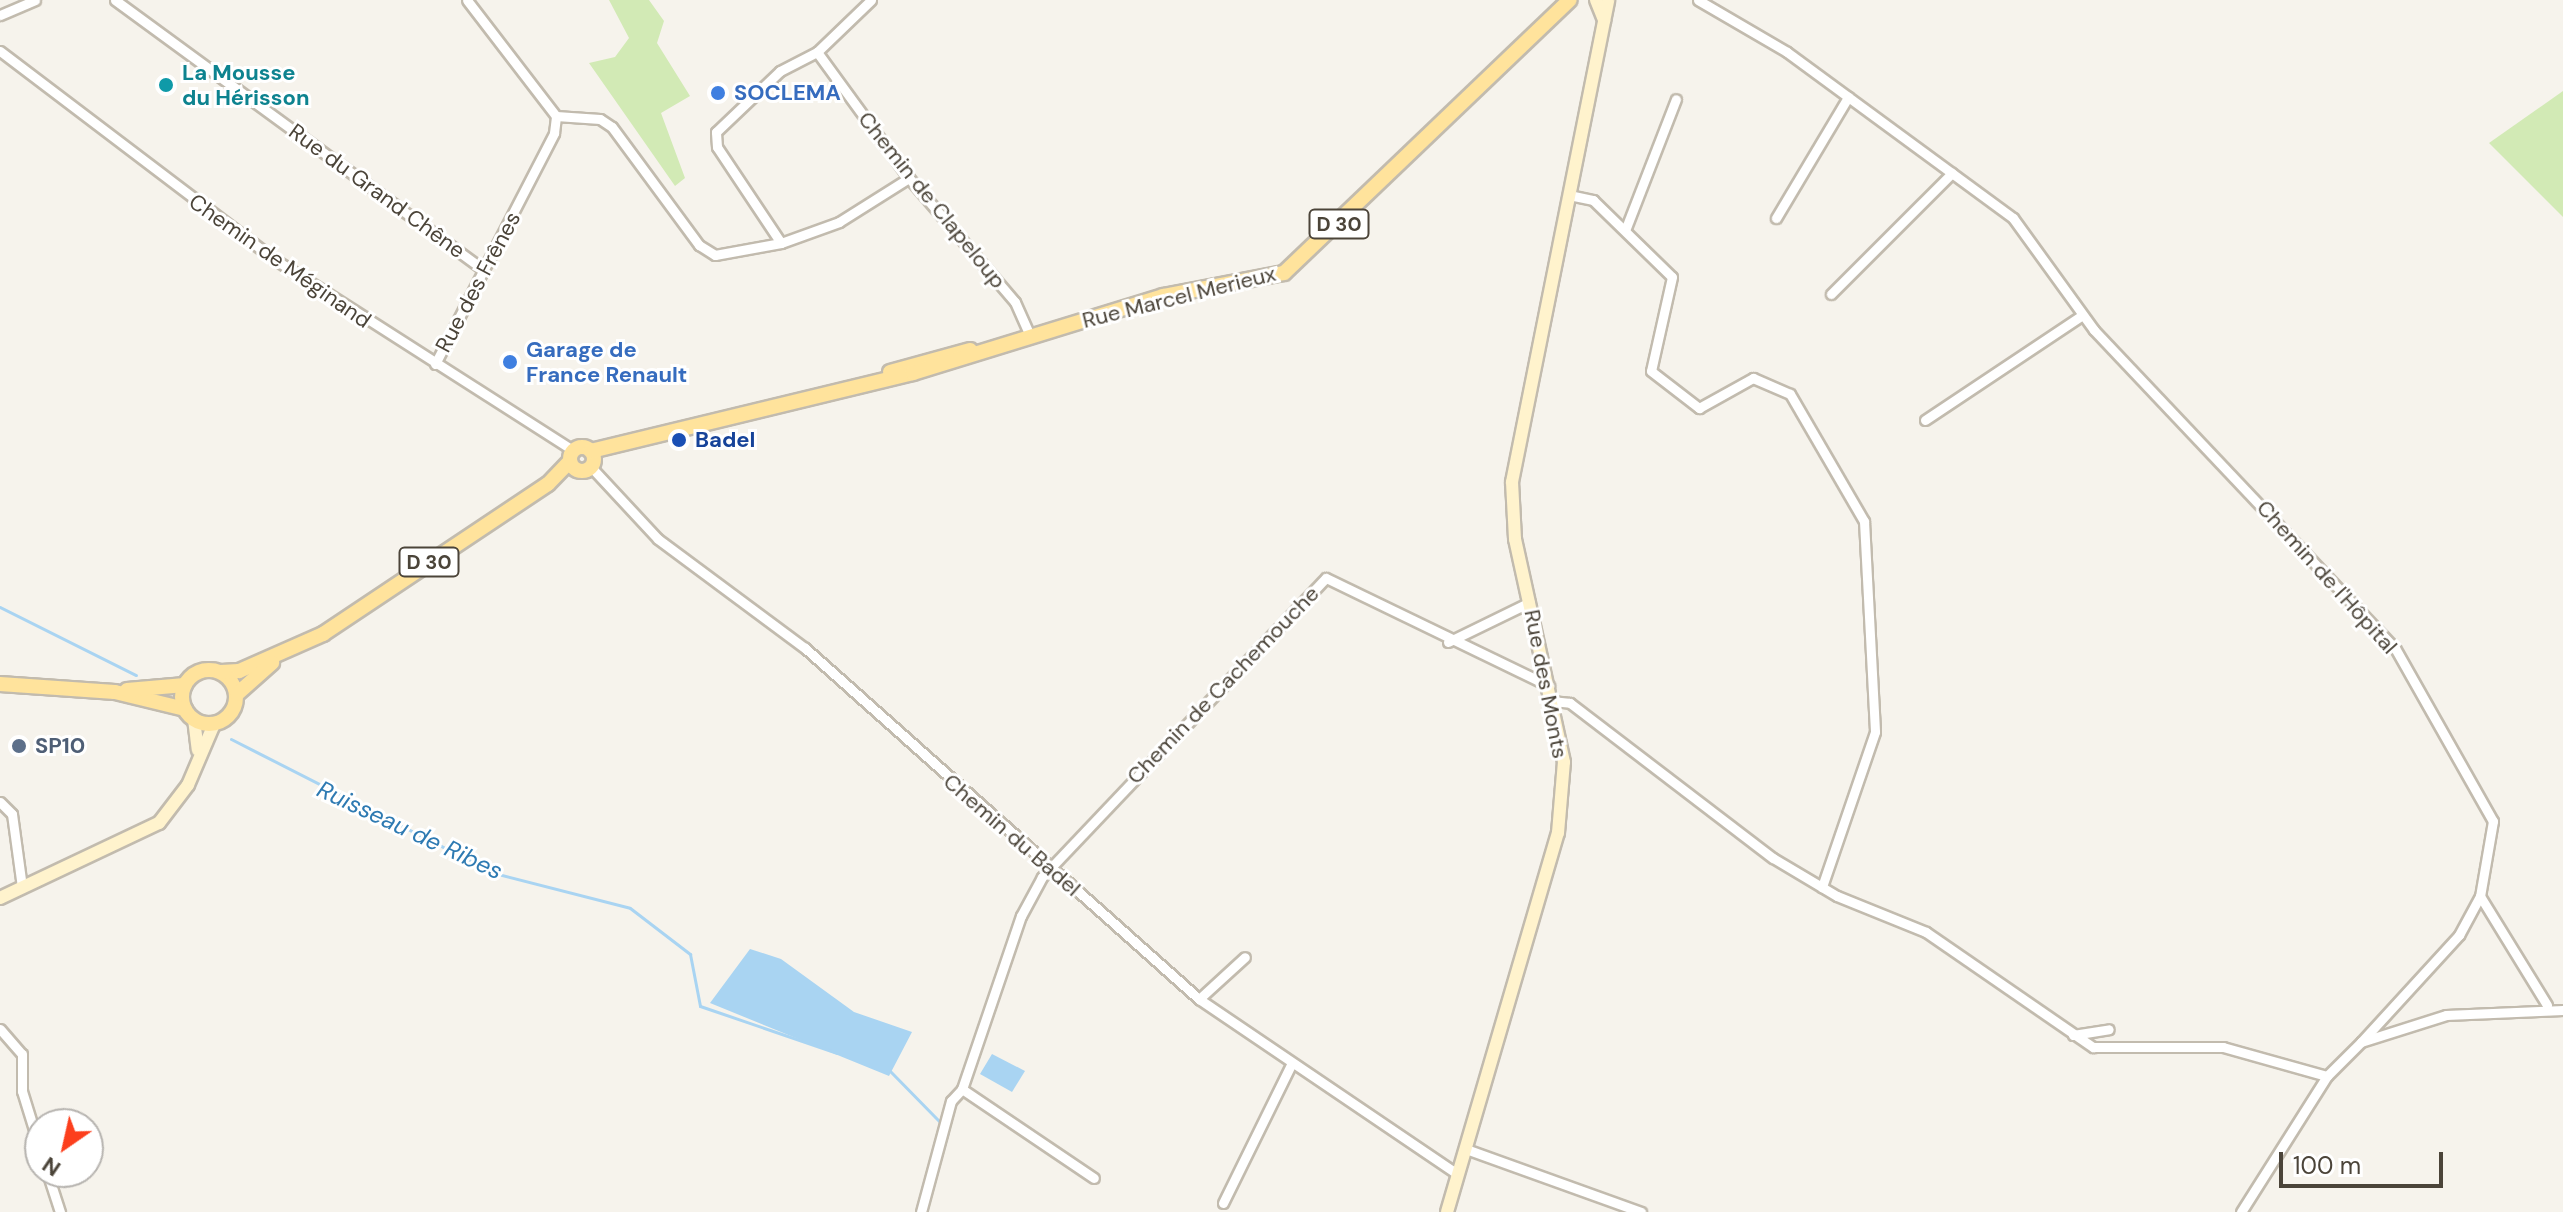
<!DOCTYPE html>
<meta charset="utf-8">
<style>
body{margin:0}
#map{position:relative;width:2563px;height:1212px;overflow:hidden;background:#f6f3ec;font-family:"DM Sans",sans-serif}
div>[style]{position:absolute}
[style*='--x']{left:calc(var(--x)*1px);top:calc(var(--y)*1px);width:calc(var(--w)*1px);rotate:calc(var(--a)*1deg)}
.green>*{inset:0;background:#d2eab5}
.water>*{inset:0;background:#a9d4f2}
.stream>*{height:3px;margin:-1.5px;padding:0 1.5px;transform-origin:1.5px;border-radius:1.5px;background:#a9d4f2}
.roads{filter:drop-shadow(2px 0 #c2bbae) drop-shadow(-2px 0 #c2bbae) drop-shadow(0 2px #c2bbae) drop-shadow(0 -2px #c2bbae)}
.street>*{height:9px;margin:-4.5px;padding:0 4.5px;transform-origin:4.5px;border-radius:4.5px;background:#fff}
.secondary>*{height:12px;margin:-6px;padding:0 6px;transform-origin:6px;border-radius:6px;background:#fff3cd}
.primary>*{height:14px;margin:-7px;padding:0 7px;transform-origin:7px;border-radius:7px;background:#ffe39c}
.primary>.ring{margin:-7px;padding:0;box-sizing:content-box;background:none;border:14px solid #ffe39c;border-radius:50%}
.dots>*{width:22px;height:22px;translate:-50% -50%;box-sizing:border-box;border:4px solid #fff;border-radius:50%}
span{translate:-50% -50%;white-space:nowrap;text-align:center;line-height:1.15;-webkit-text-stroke:6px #fff;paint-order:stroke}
.shield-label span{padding:2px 6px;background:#fff;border:2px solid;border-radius:6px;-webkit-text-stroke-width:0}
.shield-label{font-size:20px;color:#4b4439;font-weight:700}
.culture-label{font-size:22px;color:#0d838f;font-weight:700}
.left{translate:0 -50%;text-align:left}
.shop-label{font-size:22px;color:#366cbe;font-weight:700}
.street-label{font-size:22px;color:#4b4439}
.transit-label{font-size:22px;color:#164399;font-weight:700}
.service-label{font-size:22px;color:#4e5e75;font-weight:700}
.water-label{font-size:24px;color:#2e7ab2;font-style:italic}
.north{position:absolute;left:24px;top:1108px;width:80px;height:80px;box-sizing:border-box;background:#fff;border:2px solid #b7b4b0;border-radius:50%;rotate:214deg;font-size:22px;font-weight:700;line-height:32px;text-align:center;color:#4b4439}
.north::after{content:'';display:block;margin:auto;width:28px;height:36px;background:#fc3f1d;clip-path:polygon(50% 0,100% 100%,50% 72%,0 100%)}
.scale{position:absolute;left:2279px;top:1152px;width:164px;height:36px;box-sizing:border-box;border:4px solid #4b4439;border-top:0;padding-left:10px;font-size:24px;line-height:28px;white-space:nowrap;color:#4b4439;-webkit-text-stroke:6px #fff;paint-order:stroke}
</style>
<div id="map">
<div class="green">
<i style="clip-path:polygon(609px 0,649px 0,664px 21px,657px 43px,690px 96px,661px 113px,685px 178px,675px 186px,589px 63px,615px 57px,629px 38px)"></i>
<i style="clip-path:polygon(2563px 91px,2563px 217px,2489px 143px)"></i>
</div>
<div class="water">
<i style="clip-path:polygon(750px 949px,781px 959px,854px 1012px,912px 1032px,889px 1076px,710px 1003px)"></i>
<i style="clip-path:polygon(992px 1054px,1025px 1071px,1012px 1092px,980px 1074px)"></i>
</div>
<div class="stream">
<i style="--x:0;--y:607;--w:152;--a:26.6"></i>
<i style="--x:231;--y:739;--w:295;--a:27"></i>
<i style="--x:494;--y:873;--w:140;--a:14.4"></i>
<i style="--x:630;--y:908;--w:76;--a:37.5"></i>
<i style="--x:690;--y:954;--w:53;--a:79.1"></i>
<i style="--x:700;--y:1006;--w:145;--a:18.9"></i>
<i style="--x:890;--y:1071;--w:70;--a:45.6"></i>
<i style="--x:939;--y:1162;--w:31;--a:-73"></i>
</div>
<div class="roads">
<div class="street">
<i style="--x:115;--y:0;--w:457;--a:36.2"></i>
<i style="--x:1698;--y:0;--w:103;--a:30.3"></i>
<i style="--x:1787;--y:52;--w:280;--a:36.3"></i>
<i style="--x:2013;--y:218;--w:138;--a:54.1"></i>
<i style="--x:2094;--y:330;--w:438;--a:46.6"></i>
<i style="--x:2395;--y:648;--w:199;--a:60.5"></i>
<i style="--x:2493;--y:821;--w:76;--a:99.8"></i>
<i style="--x:2480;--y:896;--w:128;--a:58.4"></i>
<i style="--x:0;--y:15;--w:38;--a:-23"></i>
<i style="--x:0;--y:51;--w:348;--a:37.2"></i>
<i style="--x:277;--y:261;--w:351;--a:32.6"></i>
<i style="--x:817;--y:52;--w:156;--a:53.9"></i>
<i style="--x:909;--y:178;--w:163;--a:49.5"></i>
<i style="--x:1015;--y:302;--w:36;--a:66"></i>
<i style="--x:817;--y:52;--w:75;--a:-43.9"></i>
<i style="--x:556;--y:116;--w:44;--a:3.9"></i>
<i style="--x:600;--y:119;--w:14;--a:34"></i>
<i style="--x:612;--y:127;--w:147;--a:53.6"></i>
<i style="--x:699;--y:245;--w:19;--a:32"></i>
<i style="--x:715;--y:255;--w:67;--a:-10.3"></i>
<i style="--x:781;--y:243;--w:62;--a:-19.9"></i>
<i style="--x:839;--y:222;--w:83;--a:-32.2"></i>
<i style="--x:1569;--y:195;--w:25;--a:12"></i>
<i style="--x:1593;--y:200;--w:110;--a:44.3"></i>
<i style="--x:1672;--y:277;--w:96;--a:102.6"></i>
<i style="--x:1651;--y:371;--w:61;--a:37.6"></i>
<i style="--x:1699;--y:408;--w:62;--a:-29.1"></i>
<i style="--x:1753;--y:378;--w:40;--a:23.4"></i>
<i style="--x:1790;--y:394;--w:147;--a:59.8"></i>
<i style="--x:1864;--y:521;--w:211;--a:87"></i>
<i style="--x:1875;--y:732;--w:164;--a:108.9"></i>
<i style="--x:1776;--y:218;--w:141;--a:-59.2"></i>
<i style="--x:1626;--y:228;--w:138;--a:-68.8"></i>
<i style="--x:781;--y:243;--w:115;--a:-123.7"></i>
<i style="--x:717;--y:147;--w:15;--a:-94"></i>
<i style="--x:716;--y:132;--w:88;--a:-43.6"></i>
<i style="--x:780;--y:71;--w:42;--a:-27.2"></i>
<i style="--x:1831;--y:294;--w:171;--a:-45"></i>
<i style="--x:435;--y:364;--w:260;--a:-62.7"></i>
<i style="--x:554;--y:133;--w:17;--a:-83"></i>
<i style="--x:556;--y:116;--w:146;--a:-127.5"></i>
<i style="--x:1925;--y:420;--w:187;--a:-33.7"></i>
<i style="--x:591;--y:467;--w:98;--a:47.1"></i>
<i style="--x:658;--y:539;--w:183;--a:36.6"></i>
<i style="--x:805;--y:648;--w:528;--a:41.7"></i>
<i style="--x:1199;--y:999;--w:312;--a:34.1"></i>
<i style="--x:1448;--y:642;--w:91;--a:-26"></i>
<i style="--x:1552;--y:701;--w:18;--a:6"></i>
<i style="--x:1570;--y:703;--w:255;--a:37.4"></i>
<i style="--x:1773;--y:858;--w:74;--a:30.7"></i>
<i style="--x:1837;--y:896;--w:96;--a:22"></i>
<i style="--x:1926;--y:932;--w:203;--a:34.6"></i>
<i style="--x:2093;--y:1047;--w:130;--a:0"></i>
<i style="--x:2223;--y:1047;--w:108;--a:15.6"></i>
<i style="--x:0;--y:802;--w:17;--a:45"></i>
<i style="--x:12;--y:814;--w:74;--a:82.2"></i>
<i style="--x:1199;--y:999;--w:62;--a:-42.4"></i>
<i style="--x:0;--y:1029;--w:33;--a:49"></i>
<i style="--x:22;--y:1054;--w:37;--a:90"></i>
<i style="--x:22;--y:1091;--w:61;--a:72.8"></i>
<i style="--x:2073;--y:1035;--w:36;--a:-9"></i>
<i style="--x:2362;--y:1041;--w:144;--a:-47.5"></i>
<i style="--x:2459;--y:935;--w:44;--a:-61.7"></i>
<i style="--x:962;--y:1089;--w:159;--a:34"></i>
<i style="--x:1466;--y:1149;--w:186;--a:19.8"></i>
<i style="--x:47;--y:1172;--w:42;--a:72"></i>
<i style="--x:1223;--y:1203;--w:154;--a:-63.8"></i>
<i style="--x:921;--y:1212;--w:115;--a:-74.9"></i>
<i style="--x:951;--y:1101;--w:16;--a:-47"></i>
<i style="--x:962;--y:1089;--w:183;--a:-71.2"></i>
<i style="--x:1021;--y:916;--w:44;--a:-61.7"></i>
<i style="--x:1042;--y:877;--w:412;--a:-46.5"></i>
<i style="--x:1326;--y:578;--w:248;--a:25.8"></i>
<i style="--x:2241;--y:1212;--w:161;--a:-57.7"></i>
<i style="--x:2327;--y:1076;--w:48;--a:-45"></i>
<i style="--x:2361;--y:1042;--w:89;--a:-17.6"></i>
<i style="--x:2446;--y:1015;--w:117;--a:-2.4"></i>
</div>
<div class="secondary">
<i style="--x:1596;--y:0;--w:22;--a:68"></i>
<i style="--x:194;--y:719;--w:31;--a:83"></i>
<i style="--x:0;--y:898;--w:176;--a:-25.3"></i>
<i style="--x:159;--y:823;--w:48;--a:-52.7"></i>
<i style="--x:188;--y:785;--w:66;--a:-66.9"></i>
<i style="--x:1447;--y:1212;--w:395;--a:-73.7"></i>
<i style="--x:1558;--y:833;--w:71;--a:-85.2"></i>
<i style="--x:1564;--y:762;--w:228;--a:-102.4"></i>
<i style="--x:1515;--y:539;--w:57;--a:-93"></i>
<i style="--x:1512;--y:482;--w:491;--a:-78.7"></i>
</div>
<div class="primary">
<i style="--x:890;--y:372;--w:83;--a:-15.4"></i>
<i class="ring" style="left:570px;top:447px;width:10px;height:10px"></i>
<i style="--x:591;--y:451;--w:331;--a:-13.6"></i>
<i style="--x:913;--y:373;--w:262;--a:-17.1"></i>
<i style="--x:1163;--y:296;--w:123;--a:-10.8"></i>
<i style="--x:1284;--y:273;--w:395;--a:-43.7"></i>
<i class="ring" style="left:182px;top:670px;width:40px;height:40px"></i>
<i style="--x:221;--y:672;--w:18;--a:-3"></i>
<i style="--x:239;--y:671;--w:92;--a:-23.8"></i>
<i style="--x:323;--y:634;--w:270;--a:-33.7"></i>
<i style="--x:548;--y:484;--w:32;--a:-46"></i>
<i style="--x:0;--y:684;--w:115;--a:4"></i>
<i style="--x:115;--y:692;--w:72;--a:13.7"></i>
<i style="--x:127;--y:690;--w:58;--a:-4.9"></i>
<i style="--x:237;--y:694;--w:47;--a:-41.5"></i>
</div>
</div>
<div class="dots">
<i style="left:166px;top:85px;background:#0f9aa8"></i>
<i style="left:718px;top:93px;background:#3f7fe0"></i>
<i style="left:510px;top:362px;background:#3f7fe0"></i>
<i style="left:679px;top:440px;background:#1a4fb4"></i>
<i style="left:19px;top:746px;background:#5c6f8a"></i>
</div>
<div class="shield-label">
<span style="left:1339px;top:224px">D 30</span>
<span style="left:429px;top:562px">D 30</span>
</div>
<div class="culture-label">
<span class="left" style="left:182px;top:85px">La Mousse<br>du Hérisson</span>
</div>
<div class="shop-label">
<span class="left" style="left:734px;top:93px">SOCLEMA</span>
<span class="left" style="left:526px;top:362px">Garage de<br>France Renault</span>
</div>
<div class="street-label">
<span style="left:377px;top:191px;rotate:36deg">Rue du Grand Chêne</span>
<span style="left:932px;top:200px;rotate:51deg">Chemin de Clapeloup</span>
<span style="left:280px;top:261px;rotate:35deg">Chemin de Méginand</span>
<span style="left:478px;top:282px;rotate:-62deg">Rue des Frênes</span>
<span style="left:1179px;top:297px;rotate:-14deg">Rue Marcel Merieux</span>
<span style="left:2327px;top:577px;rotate:48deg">Chemin de l'Hôpital</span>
<span style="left:1546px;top:684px;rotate:79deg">Rue des Monts</span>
<span style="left:1223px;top:685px;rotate:-46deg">Chemin de Cachemouche</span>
<span style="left:1012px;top:835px;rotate:41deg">Chemin du Badel</span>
</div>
<div class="transit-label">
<span class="left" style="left:695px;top:440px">Badel</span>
</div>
<div class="service-label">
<span class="left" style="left:35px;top:746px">SP10</span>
</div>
<div class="water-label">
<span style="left:410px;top:830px;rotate:25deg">Ruisseau de Ribes</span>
</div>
<div class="north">N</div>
<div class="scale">100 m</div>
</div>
